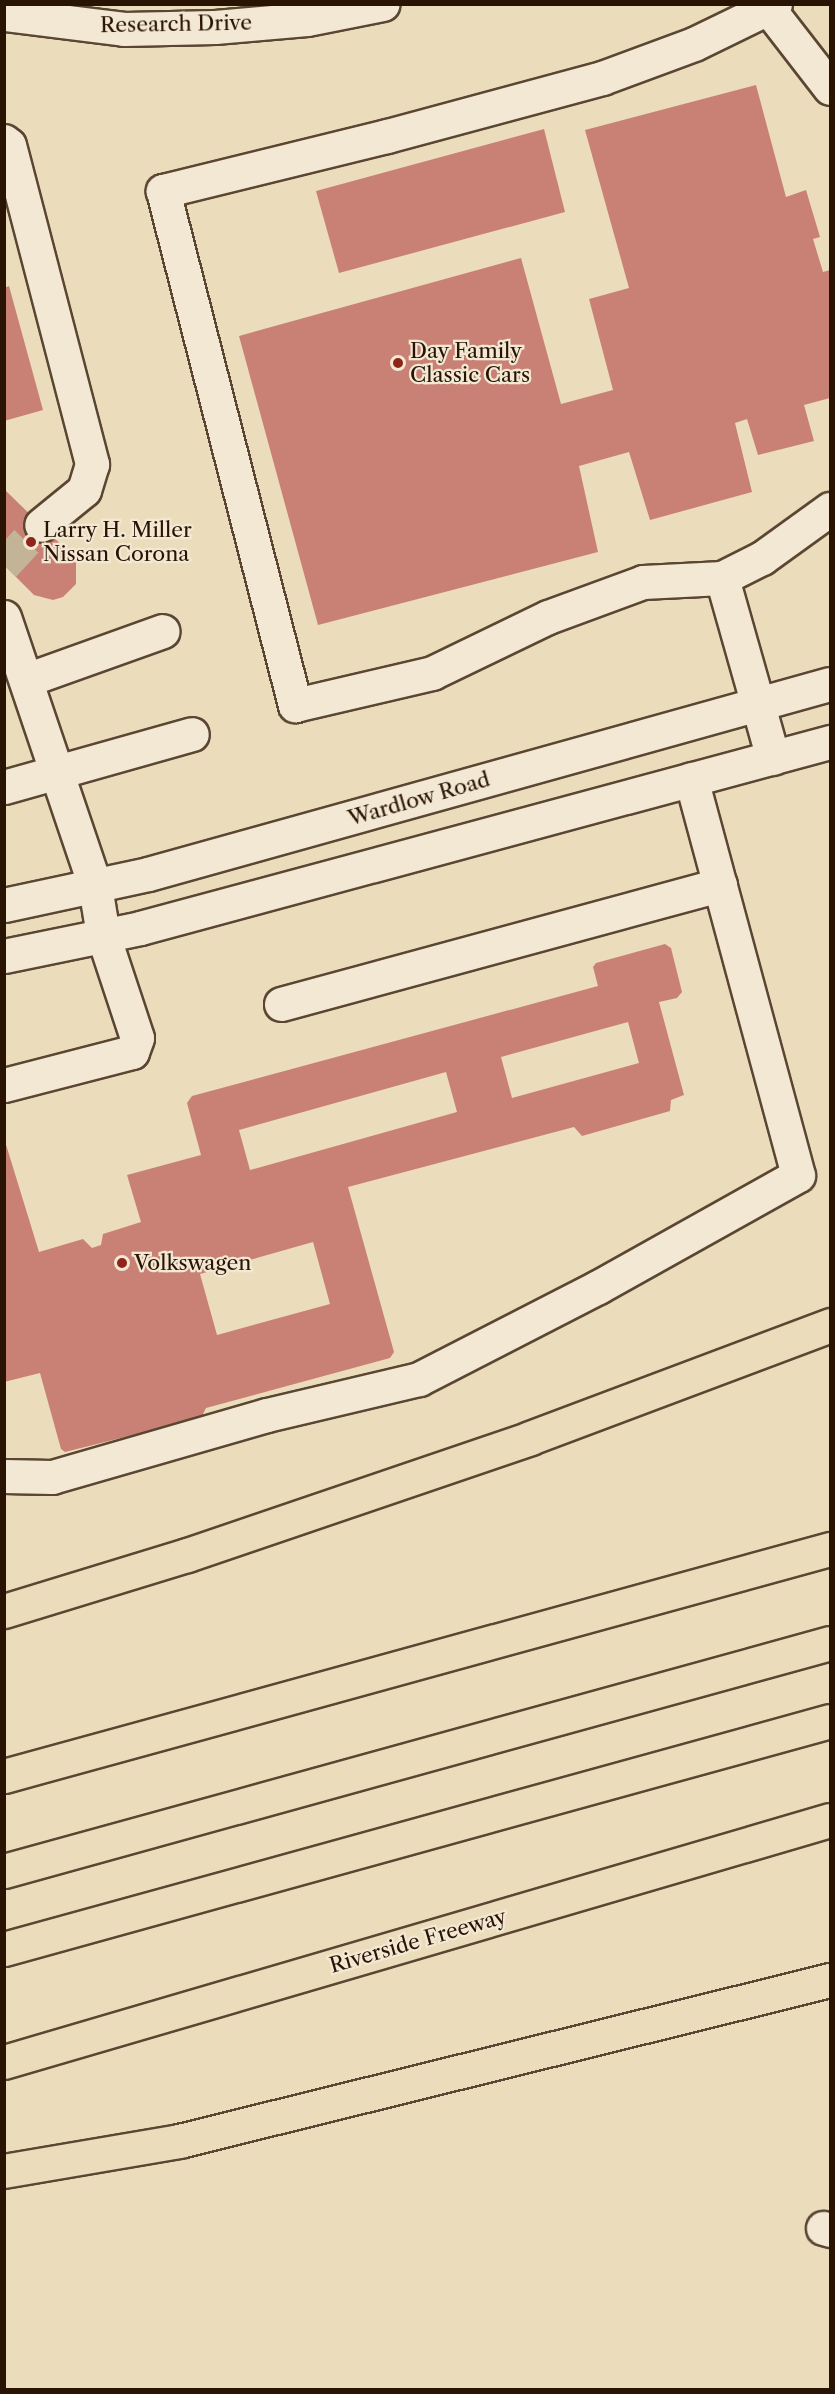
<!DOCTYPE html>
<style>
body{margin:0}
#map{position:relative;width:835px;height:2394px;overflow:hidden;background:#ebdcbc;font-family:"Libre Caslon Text",serif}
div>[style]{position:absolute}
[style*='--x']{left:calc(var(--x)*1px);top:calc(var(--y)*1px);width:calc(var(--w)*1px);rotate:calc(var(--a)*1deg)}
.building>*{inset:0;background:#ca8175}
.minor-tunnel>*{height:33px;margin-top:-16.5px;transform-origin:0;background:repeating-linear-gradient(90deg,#c4b497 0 33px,transparent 0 49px)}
.roads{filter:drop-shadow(2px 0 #5a4632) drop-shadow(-2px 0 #5a4632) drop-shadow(0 2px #5a4632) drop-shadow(0 -2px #5a4632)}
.minor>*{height:33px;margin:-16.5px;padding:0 16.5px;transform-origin:16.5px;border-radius:16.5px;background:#f2e8d3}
.highway>*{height:33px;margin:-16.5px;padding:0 16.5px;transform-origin:16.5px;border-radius:16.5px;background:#ebdcbc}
.dots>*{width:16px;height:16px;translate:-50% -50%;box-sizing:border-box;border:3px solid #f2e8d3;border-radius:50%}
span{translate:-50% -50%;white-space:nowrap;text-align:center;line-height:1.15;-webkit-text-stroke:4.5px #f2e8d3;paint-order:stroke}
.street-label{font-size:21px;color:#291404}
.poi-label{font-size:21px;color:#291404}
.left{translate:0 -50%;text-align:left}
.frame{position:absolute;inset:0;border:6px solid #291404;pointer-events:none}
</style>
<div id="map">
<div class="building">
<i style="clip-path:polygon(756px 85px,786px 197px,806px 190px,820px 237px,813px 239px,823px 272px,830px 270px,830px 398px,804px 405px,814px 441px,758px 455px,747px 419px,735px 423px,752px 492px,650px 520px,629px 452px,579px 466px,598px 552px,318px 625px,239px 336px,521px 258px,561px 404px,613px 390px,589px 299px,629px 288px,585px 130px)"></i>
<i style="clip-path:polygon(544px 129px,565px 212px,339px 273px,316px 191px)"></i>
<i style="clip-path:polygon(9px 286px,43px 410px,4px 421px,4px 288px)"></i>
<i style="clip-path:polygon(5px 490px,76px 559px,76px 584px,63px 597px,53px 600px,34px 595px,5px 566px)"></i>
<i style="clip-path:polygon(evenodd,665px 944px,671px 948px,682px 992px,677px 998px,659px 1002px,684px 1095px,671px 1100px,670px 1111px,582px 1136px,574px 1127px,348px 1187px,394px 1352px,390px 1358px,206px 1408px,201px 1418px,65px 1452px,61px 1449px,40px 1373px,4px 1382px,4px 1138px,39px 1252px,83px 1239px,92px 1248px,101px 1245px,103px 1234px,141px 1222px,127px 1175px,201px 1155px,187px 1103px,192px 1096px,598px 986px,593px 967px,596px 963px,665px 944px,628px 1022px,639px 1063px,512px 1098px,501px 1057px,628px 1022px,665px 944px,446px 1072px,457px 1112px,250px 1170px,239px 1130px,446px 1072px,665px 944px,313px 1242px,330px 1304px,217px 1335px,200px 1274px,313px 1242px)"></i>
</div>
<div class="minor-tunnel">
<i style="--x:4;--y:565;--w:54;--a:-47.2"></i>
</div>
<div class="roads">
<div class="minor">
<i style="--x:766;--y:4;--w:4;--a:63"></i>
<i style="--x:768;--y:8;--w:82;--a:154.1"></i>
<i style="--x:694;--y:44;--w:98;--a:159.7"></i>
<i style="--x:602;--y:78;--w:223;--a:164.9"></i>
<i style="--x:387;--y:136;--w:231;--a:166.2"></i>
<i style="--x:163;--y:191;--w:531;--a:75.6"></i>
<i style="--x:295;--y:705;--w:141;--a:-13.1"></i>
<i style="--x:432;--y:673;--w:129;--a:-25.8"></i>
<i style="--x:548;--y:617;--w:101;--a:-20.2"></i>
<i style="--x:643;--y:582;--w:79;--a:-2.9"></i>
<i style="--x:722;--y:578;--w:45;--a:-26.6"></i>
<i style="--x:762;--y:558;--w:84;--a:-35.8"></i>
<i style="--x:775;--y:4;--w:8;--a:150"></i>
<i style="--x:768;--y:8;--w:101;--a:52.2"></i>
<i style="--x:4;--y:14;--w:121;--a:7.1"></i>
<i style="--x:124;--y:29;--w:91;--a:-1.3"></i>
<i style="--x:215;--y:27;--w:92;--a:-5"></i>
<i style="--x:307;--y:19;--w:77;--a:-11.2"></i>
<i style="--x:4;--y:141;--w:6;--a:39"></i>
<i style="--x:9;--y:145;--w:330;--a:75.4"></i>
<i style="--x:92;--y:464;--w:27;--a:107"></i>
<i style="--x:84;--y:490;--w:55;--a:140.9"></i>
<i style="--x:722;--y:578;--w:187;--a:74.2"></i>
<i style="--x:4;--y:617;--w:284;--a:71.3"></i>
<i style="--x:95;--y:886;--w:50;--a:80.7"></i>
<i style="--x:103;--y:935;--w:108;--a:71.7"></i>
<i style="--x:137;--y:1038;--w:15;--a:110"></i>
<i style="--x:132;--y:1052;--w:132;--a:165.5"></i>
<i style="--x:26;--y:680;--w:145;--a:-19.7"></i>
<i style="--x:4;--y:787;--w:195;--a:-15.7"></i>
<i style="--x:4;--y:905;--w:147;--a:-12.1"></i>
<i style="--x:148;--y:874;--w:708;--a:-15.57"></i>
<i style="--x:4;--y:956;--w:139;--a:-11.6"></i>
<i style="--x:140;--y:928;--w:715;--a:-15.09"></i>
<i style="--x:281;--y:1004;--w:455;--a:-15.2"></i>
<i style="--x:4;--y:1476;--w:48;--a:1.2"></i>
<i style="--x:52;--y:1477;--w:224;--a:-16.1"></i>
<i style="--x:267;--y:1415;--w:156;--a:-13.3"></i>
<i style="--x:419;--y:1379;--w:201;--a:-27.2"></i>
<i style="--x:598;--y:1287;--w:229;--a:-29.2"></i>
<i style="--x:798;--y:1175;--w:410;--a:-105.1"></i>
<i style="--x:823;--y:2228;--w:7;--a:16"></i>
</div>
<div class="highway">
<i style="--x:4;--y:1611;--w:191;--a:-17"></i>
<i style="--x:187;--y:1555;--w:362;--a:-18.8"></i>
<i style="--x:530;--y:1438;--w:321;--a:-20.6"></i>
<i style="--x:4;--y:1776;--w:857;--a:-15.37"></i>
<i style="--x:4;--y:1871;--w:857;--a:-15.43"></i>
<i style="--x:4;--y:1949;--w:857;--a:-15.43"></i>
<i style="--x:4;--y:2062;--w:861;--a:-16.33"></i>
<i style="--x:4;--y:2171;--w:178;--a:-9.7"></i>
<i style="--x:179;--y:2141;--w:671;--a:-13.89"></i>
</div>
</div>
<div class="dots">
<i style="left:398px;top:363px;background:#8f2418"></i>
<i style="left:31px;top:542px;background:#8f2418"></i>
<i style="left:122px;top:1263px;background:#8f2418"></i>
</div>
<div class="street-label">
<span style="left:176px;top:24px;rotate:-1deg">Research Drive</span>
<span style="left:419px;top:799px;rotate:-16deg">Wardlow Road</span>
<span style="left:418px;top:1941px;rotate:-16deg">Riverside Freeway</span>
</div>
<div class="poi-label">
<span class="left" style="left:410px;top:363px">Day Family<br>Classic Cars</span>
<span class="left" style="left:43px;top:542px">Larry H. Miller<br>Nissan Corona</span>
<span class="left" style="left:134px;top:1263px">Volkswagen</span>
</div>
<div class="frame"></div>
</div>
